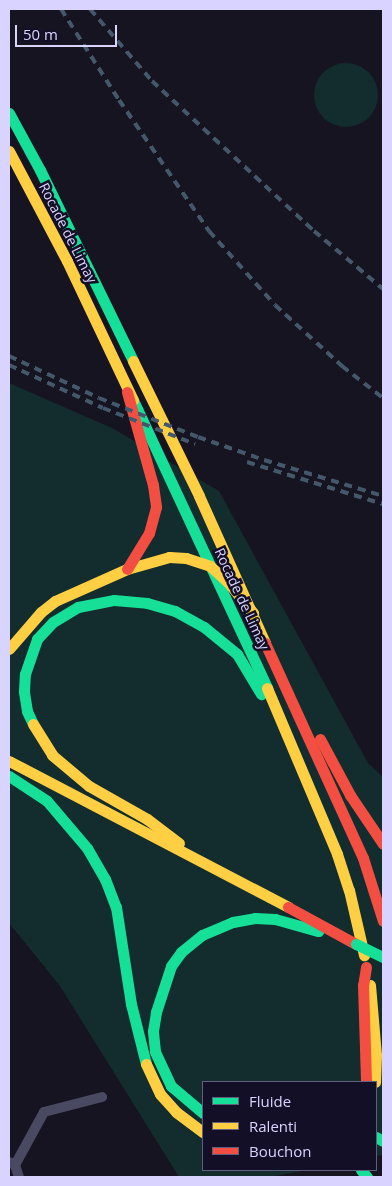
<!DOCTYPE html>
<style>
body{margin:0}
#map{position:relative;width:392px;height:1186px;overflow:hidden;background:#161421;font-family:"Open Sans",sans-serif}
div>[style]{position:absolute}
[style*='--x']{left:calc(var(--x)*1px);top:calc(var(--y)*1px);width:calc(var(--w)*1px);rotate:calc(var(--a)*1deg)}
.green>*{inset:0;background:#132c2d}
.round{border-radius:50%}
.street>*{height:10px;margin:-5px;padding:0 5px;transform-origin:5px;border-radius:5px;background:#4a4962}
.fast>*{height:11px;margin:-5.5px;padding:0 5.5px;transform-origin:5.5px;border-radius:5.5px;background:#16e098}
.slow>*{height:11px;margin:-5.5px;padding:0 5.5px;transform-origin:5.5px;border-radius:5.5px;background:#ffcf43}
.jam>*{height:11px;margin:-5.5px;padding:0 5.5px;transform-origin:5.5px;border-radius:5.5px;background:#f24e42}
.rail>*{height:4px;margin-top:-2px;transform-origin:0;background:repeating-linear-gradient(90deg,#43596b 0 8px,transparent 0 14px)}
.fast-bridge>*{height:11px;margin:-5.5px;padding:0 5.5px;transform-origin:5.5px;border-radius:5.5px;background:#16e098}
span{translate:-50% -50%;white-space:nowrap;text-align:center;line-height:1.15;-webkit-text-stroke:5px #130f26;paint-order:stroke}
.street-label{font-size:14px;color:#d9d4ff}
.frame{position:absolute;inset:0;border:10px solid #d9d4ff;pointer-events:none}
.legend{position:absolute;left:202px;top:1081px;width:175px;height:90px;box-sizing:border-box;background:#130f26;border:1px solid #625e7d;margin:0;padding:6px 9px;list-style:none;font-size:15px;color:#d9d4ff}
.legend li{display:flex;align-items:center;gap:10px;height:25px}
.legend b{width:25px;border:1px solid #625e7d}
.scale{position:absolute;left:15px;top:25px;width:102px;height:22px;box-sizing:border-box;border:2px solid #d9d4ff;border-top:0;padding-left:6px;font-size:15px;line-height:18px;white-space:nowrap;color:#d9d4ff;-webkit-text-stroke:4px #130f26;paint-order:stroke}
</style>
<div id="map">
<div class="green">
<i class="round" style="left:314px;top:63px;width:64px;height:64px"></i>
<i style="clip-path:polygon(9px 383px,112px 428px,219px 491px,368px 763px,383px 777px,383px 1155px,376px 1156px,376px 1082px,203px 1082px,203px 1170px,307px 1170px,270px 1177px,179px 1177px,60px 986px,9px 923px)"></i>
</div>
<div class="street">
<i style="--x:9;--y:1162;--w:7;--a:27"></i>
<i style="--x:15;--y:1165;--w:60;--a:-61.3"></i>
<i style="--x:44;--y:1112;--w:60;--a:-14.5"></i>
<i style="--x:15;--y:1165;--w:13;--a:72"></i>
</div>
<div class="fast">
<i style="--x:9;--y:113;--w:65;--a:61.5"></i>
<i style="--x:40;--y:170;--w:212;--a:64"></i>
<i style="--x:133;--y:400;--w:318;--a:65"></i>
<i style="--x:33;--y:724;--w:14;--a:-115"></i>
<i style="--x:27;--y:711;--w:20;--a:-99"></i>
<i style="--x:24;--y:691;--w:17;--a:-87"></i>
<i style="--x:25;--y:674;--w:37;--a:-71"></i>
<i style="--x:37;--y:639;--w:23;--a:-47"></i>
<i style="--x:53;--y:622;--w:29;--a:-31"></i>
<i style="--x:78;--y:607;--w:37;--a:-11"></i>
<i style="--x:114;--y:600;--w:33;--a:5"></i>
<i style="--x:147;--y:603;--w:29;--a:16"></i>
<i style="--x:175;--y:611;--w:33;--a:29"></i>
<i style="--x:204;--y:627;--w:43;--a:39.3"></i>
<i style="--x:237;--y:654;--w:47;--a:59"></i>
<i style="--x:9;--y:776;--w:45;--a:33.3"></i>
<i style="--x:47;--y:801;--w:62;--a:49.6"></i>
<i style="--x:87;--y:848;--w:36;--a:60"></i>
<i style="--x:105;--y:879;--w:30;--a:69"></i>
<i style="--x:116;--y:907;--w:98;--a:81.2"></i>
<i style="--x:131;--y:1004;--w:62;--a:76"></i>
<i style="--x:203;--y:1113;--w:42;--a:-139.8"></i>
<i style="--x:171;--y:1086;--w:38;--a:-115"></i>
<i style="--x:155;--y:1051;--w:20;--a:-96"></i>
<i style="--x:153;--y:1031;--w:19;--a:-81"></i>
<i style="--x:156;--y:1012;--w:48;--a:-71.9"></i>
<i style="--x:171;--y:966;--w:17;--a:-54"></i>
<i style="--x:181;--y:952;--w:27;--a:-39"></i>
<i style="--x:202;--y:935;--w:34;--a:-23"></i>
<i style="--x:233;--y:922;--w:22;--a:-10"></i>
<i style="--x:255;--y:918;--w:20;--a:3"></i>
<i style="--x:275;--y:919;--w:45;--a:15.6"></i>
<i style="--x:376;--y:1137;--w:8;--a:30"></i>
<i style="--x:361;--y:1170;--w:9;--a:49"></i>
</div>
<div class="slow">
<i style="--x:9;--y:151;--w:124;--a:62.2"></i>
<i style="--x:67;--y:261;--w:154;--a:64.6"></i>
<i style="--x:133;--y:361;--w:150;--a:63.9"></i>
<i style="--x:199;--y:496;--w:161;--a:65.8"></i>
<i style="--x:9;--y:649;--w:49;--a:-49.1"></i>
<i style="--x:41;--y:612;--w:18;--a:-38"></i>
<i style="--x:55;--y:601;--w:79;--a:-24"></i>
<i style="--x:127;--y:569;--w:44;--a:-15.9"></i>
<i style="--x:169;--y:557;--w:17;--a:3"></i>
<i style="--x:186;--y:558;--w:25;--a:18"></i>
<i style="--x:210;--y:566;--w:24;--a:42"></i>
<i style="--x:228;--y:582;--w:40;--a:51"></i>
<i style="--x:267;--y:688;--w:180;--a:67.1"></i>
<i style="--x:337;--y:854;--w:38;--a:72"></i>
<i style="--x:349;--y:890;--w:67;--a:77"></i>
<i style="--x:33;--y:724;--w:36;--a:58"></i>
<i style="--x:52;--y:755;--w:48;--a:40"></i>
<i style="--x:89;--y:786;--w:67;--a:29.6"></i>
<i style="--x:147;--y:819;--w:40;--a:37"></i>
<i style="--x:9;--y:761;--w:315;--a:27.6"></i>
<i style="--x:370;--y:985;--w:70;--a:85.1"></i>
<i style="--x:376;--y:1055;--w:27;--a:92"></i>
<i style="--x:146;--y:1064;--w:33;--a:65"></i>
<i style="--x:160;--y:1094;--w:24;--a:48"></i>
<i style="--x:176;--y:1112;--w:34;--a:37"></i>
</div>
<div class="jam">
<i style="--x:127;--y:392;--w:97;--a:74.4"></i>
<i style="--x:153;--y:485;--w:22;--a:82"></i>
<i style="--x:156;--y:507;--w:27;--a:105"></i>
<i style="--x:149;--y:533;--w:42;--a:121.4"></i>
<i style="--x:265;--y:643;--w:236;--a:65.5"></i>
<i style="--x:363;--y:858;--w:66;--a:72.4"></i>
<i style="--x:320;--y:739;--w:64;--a:61.8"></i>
<i style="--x:350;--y:795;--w:59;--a:56"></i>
<i style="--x:288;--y:907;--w:77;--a:28.6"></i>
<i style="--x:366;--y:967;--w:18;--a:99"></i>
<i style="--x:363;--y:985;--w:97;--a:88.2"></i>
</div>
<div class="rail">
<i style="--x:61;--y:9;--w:108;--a:57.5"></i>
<i style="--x:119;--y:100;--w:159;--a:55.5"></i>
<i style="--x:209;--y:231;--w:99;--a:48.3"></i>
<i style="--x:275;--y:305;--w:91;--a:42.3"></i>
<i style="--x:342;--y:366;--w:52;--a:38"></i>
<i style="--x:90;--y:9;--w:95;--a:49.3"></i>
<i style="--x:152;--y:81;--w:221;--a:42.8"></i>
<i style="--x:314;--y:231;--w:90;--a:40"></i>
<i style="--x:9;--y:356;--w:99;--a:25"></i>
<i style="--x:99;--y:398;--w:106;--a:21.5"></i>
<i style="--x:198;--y:437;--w:70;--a:19.2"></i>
<i style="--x:264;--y:460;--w:124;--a:16.8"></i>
<i style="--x:9;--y:365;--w:103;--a:24.6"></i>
<i style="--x:103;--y:408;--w:99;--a:21.4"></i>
<i style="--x:247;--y:462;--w:142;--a:17.2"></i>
</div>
<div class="fast-bridge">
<i style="--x:356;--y:944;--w:30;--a:26"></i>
</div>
<div class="street-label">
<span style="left:68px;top:233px;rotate:63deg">Rocade de Limay</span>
<span style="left:242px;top:599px;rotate:65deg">Rocade de Limay</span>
</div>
<div class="frame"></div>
<ul class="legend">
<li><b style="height:6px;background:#16e098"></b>Fluide</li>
<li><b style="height:6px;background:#ffcf43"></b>Ralenti</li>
<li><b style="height:6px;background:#f24e42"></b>Bouchon</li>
</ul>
<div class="scale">50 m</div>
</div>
